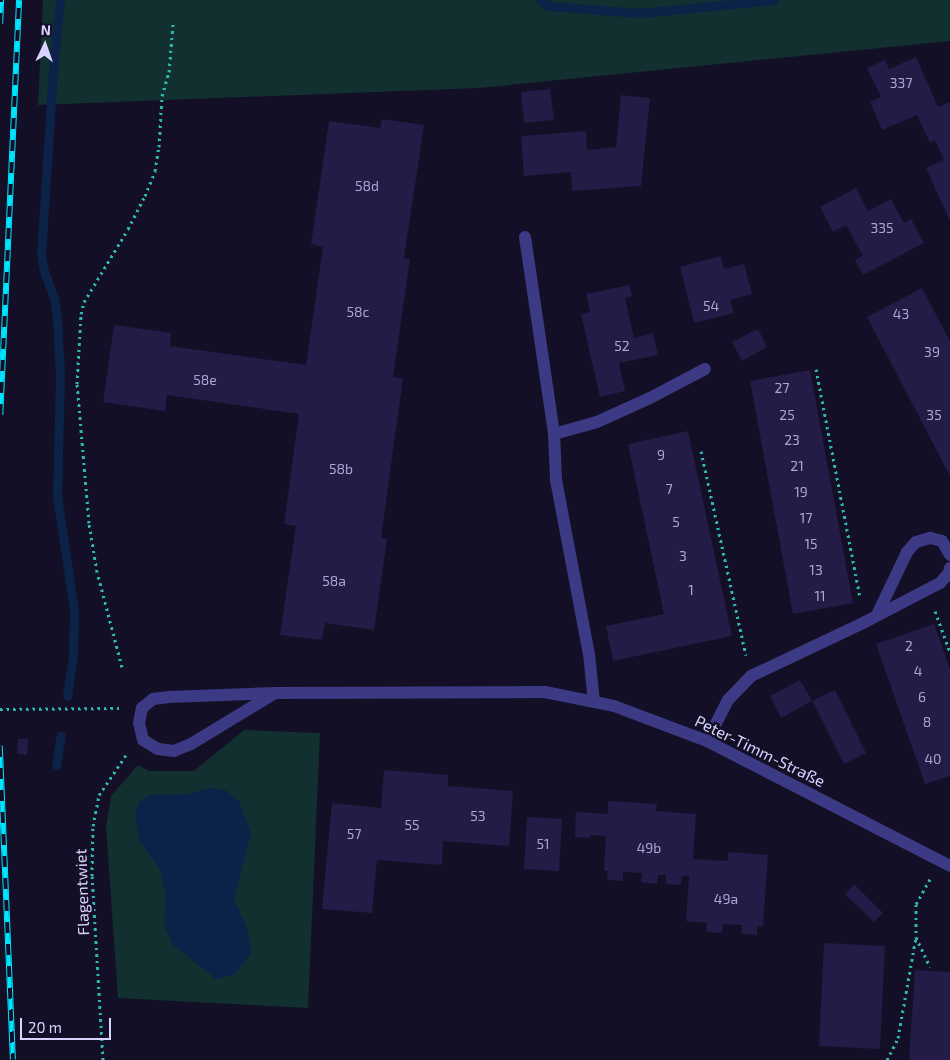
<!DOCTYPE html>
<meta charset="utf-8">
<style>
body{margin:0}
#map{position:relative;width:950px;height:1060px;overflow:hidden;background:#130f26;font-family:"Exo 2",sans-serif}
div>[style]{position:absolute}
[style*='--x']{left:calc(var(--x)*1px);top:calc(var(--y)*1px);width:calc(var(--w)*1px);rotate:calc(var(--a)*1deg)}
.green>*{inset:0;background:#12302f}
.water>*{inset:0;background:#0c2248}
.stream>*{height:9px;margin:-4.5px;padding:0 4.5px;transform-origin:4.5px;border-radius:4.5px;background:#0c2248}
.building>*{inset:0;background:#241b47}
.path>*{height:3px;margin-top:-1.5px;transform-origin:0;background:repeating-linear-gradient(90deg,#2fb8b0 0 2.5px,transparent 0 6.5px)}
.lane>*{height:12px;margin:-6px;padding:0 6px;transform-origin:6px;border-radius:6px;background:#3d3a85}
.street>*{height:12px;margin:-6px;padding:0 6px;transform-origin:6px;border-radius:6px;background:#3d3a85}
.rail>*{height:5.5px;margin-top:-2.75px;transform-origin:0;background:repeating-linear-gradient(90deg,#130f26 0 11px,#00e5ff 0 22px);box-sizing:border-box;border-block:1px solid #00e5ff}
span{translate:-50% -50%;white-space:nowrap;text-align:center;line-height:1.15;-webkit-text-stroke:5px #130f26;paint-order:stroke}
.number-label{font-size:14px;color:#aca6d1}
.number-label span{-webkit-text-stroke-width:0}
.street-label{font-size:16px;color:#d9d4ff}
.north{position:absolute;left:20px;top:20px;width:50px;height:50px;-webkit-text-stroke:4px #130f26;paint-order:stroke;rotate:3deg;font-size:14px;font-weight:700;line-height:20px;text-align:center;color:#d9d4ff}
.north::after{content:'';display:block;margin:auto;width:18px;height:22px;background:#d9d4ff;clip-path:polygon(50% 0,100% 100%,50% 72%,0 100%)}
.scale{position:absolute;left:20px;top:1018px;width:91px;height:22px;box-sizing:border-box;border:2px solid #d9d4ff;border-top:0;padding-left:6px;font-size:15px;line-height:18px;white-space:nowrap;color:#d9d4ff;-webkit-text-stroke:4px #130f26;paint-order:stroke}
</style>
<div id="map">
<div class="green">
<i style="clip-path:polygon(43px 0,950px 0,950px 41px,479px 88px,38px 105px)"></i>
<i style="clip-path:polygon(244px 730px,320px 733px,308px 1008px,118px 998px,106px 826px,111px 796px,138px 765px,149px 771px,194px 771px)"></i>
</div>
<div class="water">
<i style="clip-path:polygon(210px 788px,225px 790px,239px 801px,251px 833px,234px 900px,246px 925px,252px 951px,235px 974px,216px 979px,172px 944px,164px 924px,166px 898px,160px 870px,139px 840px,135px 815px,139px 802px,148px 795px,190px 794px)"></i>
</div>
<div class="stream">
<i style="--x:60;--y:0;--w:70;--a:95.7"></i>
<i style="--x:53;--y:70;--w:184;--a:93.7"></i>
<i style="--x:41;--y:254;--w:17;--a:80"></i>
<i style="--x:44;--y:271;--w:29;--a:70"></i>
<i style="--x:54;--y:298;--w:20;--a:81"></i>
<i style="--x:57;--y:318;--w:58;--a:87"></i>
<i style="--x:60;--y:376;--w:120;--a:91.4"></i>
<i style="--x:57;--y:496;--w:115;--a:81.5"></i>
<i style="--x:74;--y:610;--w:45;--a:91.3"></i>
<i style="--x:73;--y:655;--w:41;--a:98.3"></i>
<i style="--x:540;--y:0;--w:11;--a:34"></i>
<i style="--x:549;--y:6;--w:91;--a:4.4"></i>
<i style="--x:640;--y:13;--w:134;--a:-5.6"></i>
<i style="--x:56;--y:765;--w:30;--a:-81"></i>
</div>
<div class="building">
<i style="clip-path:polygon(916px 57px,938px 107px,950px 102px,950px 221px,926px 168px,944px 160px,935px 140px,930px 143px,917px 115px,882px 130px,870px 102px,881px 97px,867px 68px,885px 60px,889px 69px)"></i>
<i style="clip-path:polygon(550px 89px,554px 120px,524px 123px,521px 92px)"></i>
<i style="clip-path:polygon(621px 95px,650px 98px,641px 186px,572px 191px,571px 172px,524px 176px,521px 136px,586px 131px,587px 150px,616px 147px)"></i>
<i style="clip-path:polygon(382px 119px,424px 125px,404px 258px,410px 259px,393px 377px,403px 378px,381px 538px,387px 539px,374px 630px,325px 623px,322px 640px,280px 635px,296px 526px,284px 524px,299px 414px,167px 395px,165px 411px,103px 402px,114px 325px,171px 333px,170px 346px,306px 365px,323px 247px,311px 244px,329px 121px,380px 128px)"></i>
<i style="clip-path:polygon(856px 188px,868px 211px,891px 199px,904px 223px,911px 219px,924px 243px,863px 275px,855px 260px,863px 256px,846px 225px,833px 232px,820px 207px)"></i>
<i style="clip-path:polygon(721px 256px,724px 269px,744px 264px,752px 294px,730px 300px,734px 313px,694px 323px,680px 267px)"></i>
<i style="clip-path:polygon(630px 285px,632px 296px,625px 298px,634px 338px,653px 333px,658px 355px,619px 363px,625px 391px,600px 397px,581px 314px,590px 312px,586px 294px)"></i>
<i style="clip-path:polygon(922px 288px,950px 341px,950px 476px,867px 317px)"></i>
<i style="clip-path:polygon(758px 329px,767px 347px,742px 361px,732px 342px)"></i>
<i style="clip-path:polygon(810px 370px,853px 603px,793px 614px,750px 381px)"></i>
<i style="clip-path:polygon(688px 431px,732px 636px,613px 661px,606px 626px,664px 614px,628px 444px)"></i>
<i style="clip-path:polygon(934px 624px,950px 669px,950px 776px,925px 784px,876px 644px)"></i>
<i style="clip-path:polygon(800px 680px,812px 701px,781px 718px,770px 696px)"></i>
<i style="clip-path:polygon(835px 690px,866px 753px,844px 764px,812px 701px)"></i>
<i style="clip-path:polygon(18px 739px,28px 739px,27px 755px,17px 754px)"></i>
<i style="clip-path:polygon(384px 770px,448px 775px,448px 786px,513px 791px,509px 846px,443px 841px,442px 865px,377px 860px,372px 913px,322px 909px,332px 803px,381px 808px)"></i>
<i style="clip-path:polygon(608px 801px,657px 804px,656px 811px,696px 814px,693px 859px,728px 861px,728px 852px,768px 855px,763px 926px,757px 926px,757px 935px,741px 934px,742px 925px,723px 924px,722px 933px,706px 932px,707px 923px,686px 921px,689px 876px,682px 876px,681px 885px,666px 884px,666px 875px,658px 875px,657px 884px,641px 882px,642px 873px,623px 872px,623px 881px,607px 880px,608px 871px,604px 871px,606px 836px,591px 835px,590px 838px,575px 837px,576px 812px,608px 814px)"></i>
<i style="clip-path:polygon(527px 817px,562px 819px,559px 871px,524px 869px)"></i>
<i style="clip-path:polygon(854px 884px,883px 913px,874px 922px,845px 894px)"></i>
<i style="clip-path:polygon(824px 943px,885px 946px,880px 1049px,819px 1046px)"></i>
<i style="clip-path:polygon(915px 970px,950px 972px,950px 1060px,909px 1060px)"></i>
</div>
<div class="path">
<i style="--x:816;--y:369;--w:232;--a:79.1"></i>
<i style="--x:701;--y:451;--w:209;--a:77.6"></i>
<i style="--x:935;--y:611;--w:44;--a:69.9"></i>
<i style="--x:122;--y:667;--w:98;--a:-104.7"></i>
<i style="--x:97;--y:572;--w:50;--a:-99.3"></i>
<i style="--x:89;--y:523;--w:140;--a:-94.9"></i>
<i style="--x:77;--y:384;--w:70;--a:-86.7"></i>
<i style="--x:81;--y:314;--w:12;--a:-76"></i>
<i style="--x:84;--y:302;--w:85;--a:-58.9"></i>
<i style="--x:128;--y:229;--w:37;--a:-63"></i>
<i style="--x:145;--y:196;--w:27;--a:-68"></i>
<i style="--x:155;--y:171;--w:24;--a:-81"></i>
<i style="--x:159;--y:147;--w:51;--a:-86.6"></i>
<i style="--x:162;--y:96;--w:25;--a:-74"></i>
<i style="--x:169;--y:72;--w:48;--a:-85.2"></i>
<i style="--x:0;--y:709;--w:119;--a:-0.5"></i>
<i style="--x:930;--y:879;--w:29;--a:119"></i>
<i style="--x:916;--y:904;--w:33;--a:90"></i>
<i style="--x:916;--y:937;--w:33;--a:65"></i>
<i style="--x:103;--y:1060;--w:184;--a:-93.4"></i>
<i style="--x:92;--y:876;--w:50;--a:-88.9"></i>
<i style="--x:93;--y:826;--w:32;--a:-79"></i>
<i style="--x:99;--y:795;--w:48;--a:-56"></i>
<i style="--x:887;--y:1060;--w:25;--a:-63"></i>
<i style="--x:898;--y:1038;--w:103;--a:-79.9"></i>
</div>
<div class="lane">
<i style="--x:525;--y:237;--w:199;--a:81.6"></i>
<i style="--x:554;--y:434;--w:46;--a:87.5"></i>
<i style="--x:556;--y:480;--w:177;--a:79.3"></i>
<i style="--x:589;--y:654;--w:48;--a:84.1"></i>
<i style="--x:554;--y:434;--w:45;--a:-15.6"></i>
<i style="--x:597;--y:422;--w:58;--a:-24.4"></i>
<i style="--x:650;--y:398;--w:62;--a:-27.8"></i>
</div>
<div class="street">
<i style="--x:877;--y:615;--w:70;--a:-64.5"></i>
<i style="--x:907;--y:552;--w:13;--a:-48"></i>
<i style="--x:916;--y:542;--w:15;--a:-16"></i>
<i style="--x:930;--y:538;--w:12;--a:14"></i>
<i style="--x:942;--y:541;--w:16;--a:60"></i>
<i style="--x:275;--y:693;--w:98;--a:148.7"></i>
<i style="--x:191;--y:744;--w:18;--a:158"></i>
<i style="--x:174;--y:751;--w:16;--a:-173"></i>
<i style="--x:158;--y:749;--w:17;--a:-149"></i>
<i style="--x:143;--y:740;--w:17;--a:-103"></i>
<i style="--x:139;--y:723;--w:15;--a:-79"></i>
<i style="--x:142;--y:708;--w:14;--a:-39"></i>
<i style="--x:153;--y:699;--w:16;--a:-7"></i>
<i style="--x:169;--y:697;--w:106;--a:-2.2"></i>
<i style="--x:275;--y:693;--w:270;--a:-0.2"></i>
<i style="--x:545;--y:692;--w:70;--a:11.5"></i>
<i style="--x:614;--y:706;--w:99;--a:20.6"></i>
<i style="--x:707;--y:741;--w:273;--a:27.2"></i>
<i style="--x:707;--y:741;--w:46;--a:-62.9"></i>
<i style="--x:728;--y:700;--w:33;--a:-46"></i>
<i style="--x:751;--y:676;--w:126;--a:-25.3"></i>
<i style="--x:865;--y:622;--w:85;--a:-27.5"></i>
<i style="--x:940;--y:583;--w:13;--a:-48"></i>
<i style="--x:949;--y:573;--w:5;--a:-79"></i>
</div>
<div class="rail">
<i style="--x:0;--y:24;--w:24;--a:-88"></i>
<i style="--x:0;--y:415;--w:415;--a:-87.4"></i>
<i style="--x:0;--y:746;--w:314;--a:87.6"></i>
</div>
<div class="number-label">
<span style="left:901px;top:83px">337</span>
<span style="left:367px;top:186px">58d</span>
<span style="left:882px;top:228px">335</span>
<span style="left:711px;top:306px">54</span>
<span style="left:358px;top:312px">58c</span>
<span style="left:901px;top:314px">43</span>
<span style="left:622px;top:346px">52</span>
<span style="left:932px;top:352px">39</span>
<span style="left:205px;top:380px">58e</span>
<span style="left:782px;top:388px">27</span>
<span style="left:787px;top:415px">25</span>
<span style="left:934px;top:415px">35</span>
<span style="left:792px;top:440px">23</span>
<span style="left:661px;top:455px">9</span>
<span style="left:797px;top:466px">21</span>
<span style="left:341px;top:469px">58b</span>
<span style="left:669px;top:489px">7</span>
<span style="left:801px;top:492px">19</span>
<span style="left:806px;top:518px">17</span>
<span style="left:676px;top:522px">5</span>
<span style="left:811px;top:544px">15</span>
<span style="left:683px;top:556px">3</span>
<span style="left:816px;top:570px">13</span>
<span style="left:334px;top:581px">58a</span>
<span style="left:691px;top:590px">1</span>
<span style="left:820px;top:596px">11</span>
<span style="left:909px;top:646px">2</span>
<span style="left:918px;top:671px">4</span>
<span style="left:922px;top:697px">6</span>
<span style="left:927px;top:722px">8</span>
<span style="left:933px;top:759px">40</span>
<span style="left:478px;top:816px">53</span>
<span style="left:412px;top:825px">55</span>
<span style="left:354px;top:834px">57</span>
<span style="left:543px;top:844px">51</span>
<span style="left:649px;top:848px">49b</span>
<span style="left:726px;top:899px">49a</span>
</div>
<div class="street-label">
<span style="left:760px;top:751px;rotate:26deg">Peter-Timm-Straße</span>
<span style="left:82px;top:892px;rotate:-92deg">Flagentwiet</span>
</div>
<div class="north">N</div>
<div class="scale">20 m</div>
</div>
